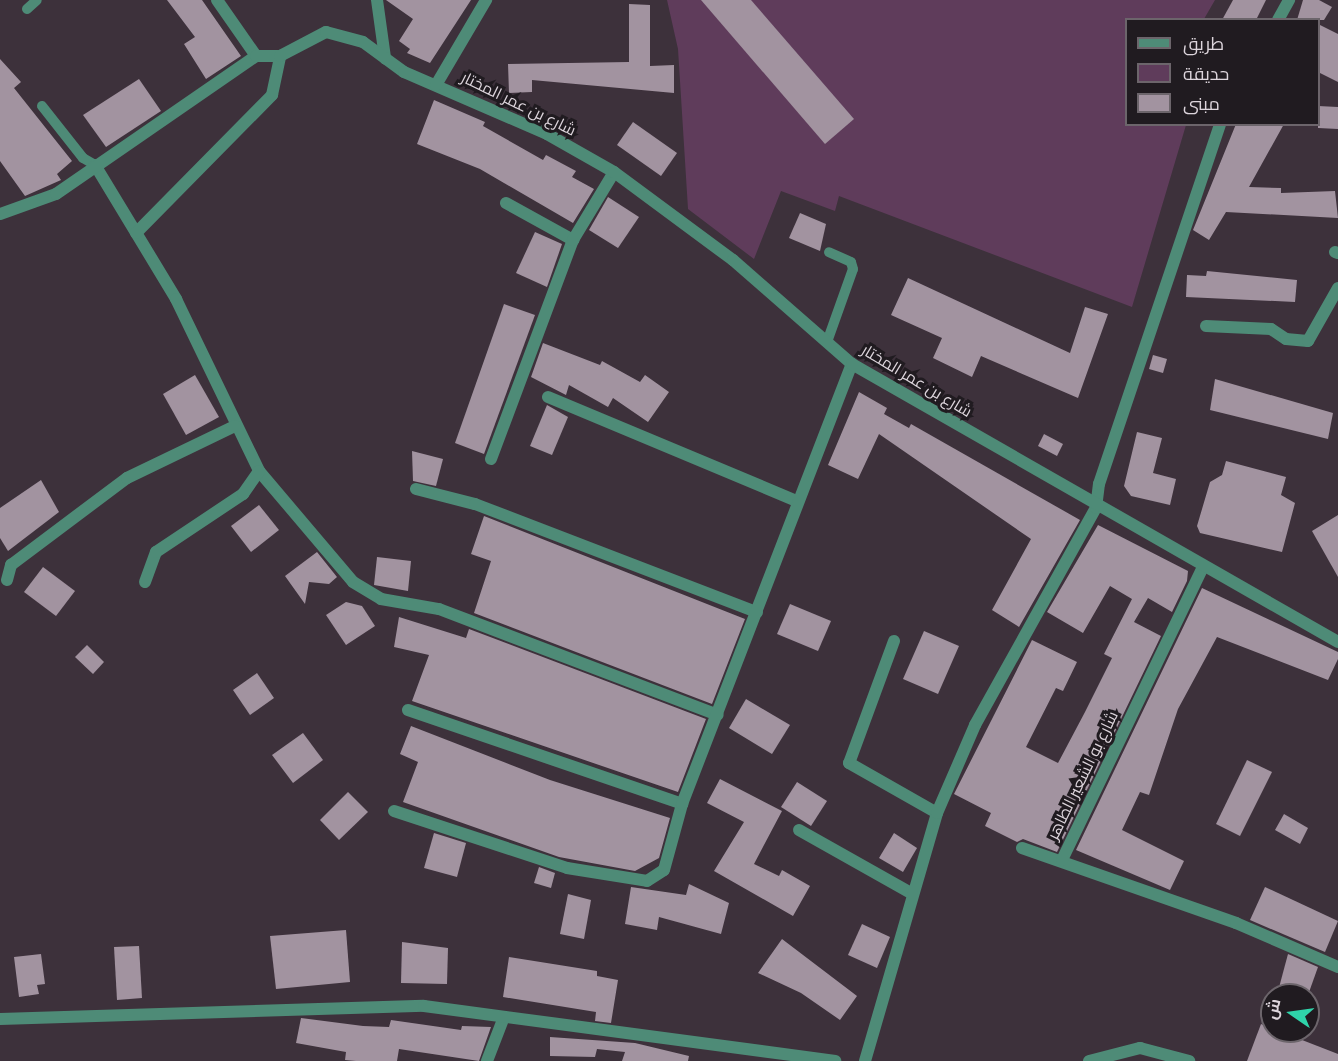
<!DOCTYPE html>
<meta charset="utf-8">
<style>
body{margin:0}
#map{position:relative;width:1338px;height:1061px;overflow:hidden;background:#3d313b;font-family:Overpass,Cairo,sans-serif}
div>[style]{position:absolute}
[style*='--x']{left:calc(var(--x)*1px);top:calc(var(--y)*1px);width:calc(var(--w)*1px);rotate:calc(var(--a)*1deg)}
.green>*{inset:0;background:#5f3c5b}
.building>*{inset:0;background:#a293a0}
.service>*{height:10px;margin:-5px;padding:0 5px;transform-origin:5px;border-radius:5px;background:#4e8b77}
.minor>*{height:12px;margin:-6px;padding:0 6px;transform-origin:6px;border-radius:6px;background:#4e8b77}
.tertiary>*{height:12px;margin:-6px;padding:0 6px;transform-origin:6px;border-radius:6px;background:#4e8b77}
span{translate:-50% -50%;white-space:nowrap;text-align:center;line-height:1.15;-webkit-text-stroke:6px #201b20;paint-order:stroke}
.street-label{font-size:16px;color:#ddd5dc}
.legend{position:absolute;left:1125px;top:18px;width:195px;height:108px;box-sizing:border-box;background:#201b20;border:2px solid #6c656b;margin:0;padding:8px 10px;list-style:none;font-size:18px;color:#ddd5dc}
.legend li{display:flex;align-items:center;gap:12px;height:30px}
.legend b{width:30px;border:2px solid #6c656b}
.north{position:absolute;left:1260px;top:983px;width:60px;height:60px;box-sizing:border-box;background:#201b20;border:2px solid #6c656b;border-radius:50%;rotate:283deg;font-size:16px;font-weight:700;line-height:24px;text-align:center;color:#ddd5dc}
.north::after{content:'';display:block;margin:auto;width:21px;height:27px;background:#2fd4aa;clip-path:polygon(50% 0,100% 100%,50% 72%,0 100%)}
</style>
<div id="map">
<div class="green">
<i style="clip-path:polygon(667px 0,1215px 0,1204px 19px,1126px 20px,1126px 124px,1186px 125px,1132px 307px,839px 196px,835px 211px,781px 191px,754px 259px,688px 209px,678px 49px)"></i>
</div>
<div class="building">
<i style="clip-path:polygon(167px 0,202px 0,241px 56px,206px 79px,184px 44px,195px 37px)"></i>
<i style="clip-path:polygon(386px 0,471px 0,430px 63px,407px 53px,410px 49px,399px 41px,413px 19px)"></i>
<i style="clip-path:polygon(701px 0,751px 0,854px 119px,825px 144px)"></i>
<i style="clip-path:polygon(1233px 0,1266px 0,1256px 20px,1222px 20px)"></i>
<i style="clip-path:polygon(1303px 0,1319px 0,1332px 7px,1324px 20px,1297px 20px)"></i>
<i style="clip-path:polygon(629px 4px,650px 5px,650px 66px,674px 65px,674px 93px,532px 80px,532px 92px,509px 93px,508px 64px,629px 62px)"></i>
<i style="clip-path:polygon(1318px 24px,1338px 34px,1338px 82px,1318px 72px)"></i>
<i style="clip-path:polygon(0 59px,21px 82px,14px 88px,72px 161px,57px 174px,61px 180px,25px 196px,0 161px)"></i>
<i style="clip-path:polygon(139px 79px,161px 111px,106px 147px,83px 115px)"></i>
<i style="clip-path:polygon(434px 100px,485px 122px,483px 126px,543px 160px,546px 155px,576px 171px,572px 177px,594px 189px,573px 223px,480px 169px,417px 144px)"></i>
<i style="clip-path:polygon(1318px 106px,1338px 107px,1338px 129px,1318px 128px)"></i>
<i style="clip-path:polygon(633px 122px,677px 153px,661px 176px,617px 145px)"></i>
<i style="clip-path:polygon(1236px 124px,1284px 124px,1249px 187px,1281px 188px,1281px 193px,1335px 191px,1338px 218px,1226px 212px,1209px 240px,1193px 230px)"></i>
<i style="clip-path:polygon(608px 197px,639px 217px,618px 248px,589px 230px)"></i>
<i style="clip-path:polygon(800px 213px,826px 224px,820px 251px,789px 238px)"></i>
<i style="clip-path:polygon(535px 232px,562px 244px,547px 287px,516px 273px)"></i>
<i style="clip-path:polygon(1207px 271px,1297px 280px,1295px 302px,1186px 297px,1187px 275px,1206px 276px)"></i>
<i style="clip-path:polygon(908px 278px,1070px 353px,1085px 307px,1108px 314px,1078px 398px,981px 356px,972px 377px,933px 358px,942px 338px,891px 315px)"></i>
<i style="clip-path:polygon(504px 304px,535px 315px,484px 454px,455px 443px)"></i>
<i style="clip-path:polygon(543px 343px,600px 365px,602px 361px,640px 382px,645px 375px,669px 392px,648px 422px,613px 398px,608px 407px,569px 385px,566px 395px,531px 377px)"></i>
<i style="clip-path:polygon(1153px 355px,1167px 359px,1163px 373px,1149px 369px)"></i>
<i style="clip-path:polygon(195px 375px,219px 417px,186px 435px,163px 394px)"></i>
<i style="clip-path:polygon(1215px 379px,1333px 413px,1328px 439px,1210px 410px)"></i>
<i style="clip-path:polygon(859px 392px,887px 408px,884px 414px,909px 428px,911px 424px,1080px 520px,1019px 627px,992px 610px,1031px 539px,879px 434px,858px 479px,828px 465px)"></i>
<i style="clip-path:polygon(547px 405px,568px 417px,552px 455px,530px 446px)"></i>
<i style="clip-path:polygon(1137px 432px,1162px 438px,1153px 473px,1176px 479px,1170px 505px,1131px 496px,1124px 486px)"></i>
<i style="clip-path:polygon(1044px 434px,1063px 444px,1057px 456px,1038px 446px)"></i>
<i style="clip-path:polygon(412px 451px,443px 459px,436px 486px,413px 481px)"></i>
<i style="clip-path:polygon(1226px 461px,1286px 477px,1281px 495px,1295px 503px,1282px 552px,1200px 533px,1197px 526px,1210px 482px,1222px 475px)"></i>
<i style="clip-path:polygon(41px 480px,59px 512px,8px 551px,0 538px,0 508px)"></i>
<i style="clip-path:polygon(259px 505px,279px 530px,251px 552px,231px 526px)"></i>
<i style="clip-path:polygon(1338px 515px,1338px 577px,1312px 531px)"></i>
<i style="clip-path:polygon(484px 516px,745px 619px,712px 704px,474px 613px,491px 561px,471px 554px)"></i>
<i style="clip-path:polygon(1098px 525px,1188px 571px,1187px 581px,1172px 612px,1148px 598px,1134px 622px,1161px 636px,1057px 852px,1023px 839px,1017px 842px,985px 826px,991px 813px,954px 794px,1032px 640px,1077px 662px,1063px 691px,1056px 688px,1026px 747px,1058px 763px,1085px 712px,1112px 658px,1104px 654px,1132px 599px,1110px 586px,1083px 633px,1047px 612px)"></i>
<i style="clip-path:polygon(317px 552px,337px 577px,329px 584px,309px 582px,305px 604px,285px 576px)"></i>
<i style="clip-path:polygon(377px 557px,411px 561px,408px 591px,374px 585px)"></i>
<i style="clip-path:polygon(43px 567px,75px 591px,56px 616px,24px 592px)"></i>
<i style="clip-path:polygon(1202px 588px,1338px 652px,1338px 659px,1328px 680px,1217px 637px,1178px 709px,1149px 795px,1140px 792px,1122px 830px,1184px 861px,1170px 890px,1076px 850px)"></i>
<i style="clip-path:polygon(346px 602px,362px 606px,375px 626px,346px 645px,326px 615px)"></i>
<i style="clip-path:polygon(790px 604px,831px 621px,818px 651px,777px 634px)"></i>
<i style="clip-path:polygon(399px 617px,466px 638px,469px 629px,706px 719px,678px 792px,412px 701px,429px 655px,394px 647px)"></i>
<i style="clip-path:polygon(924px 631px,959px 646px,938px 694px,903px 679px)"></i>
<i style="clip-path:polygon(87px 645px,104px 662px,93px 674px,75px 657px)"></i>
<i style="clip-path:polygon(257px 673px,274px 698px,250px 715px,233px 690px)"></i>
<i style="clip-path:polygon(746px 699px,790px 725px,772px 754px,729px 728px)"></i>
<i style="clip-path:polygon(411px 726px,550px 780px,670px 818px,659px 858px,635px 871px,559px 857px,403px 802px,418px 762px,400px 754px)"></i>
<i style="clip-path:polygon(303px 733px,323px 760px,293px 783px,272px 755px)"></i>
<i style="clip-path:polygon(1247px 760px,1272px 772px,1240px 836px,1216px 824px)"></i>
<i style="clip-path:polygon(720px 779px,782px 811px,754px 864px,779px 876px,782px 870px,810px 886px,793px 916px,714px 871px,744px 822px,707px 803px)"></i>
<i style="clip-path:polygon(797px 782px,827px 801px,811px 826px,781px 807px)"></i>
<i style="clip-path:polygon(348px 792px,368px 812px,339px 840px,320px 820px)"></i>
<i style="clip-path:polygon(1284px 814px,1308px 828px,1300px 844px,1275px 830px)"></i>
<i style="clip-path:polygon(434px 833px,466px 843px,457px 877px,424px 868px)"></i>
<i style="clip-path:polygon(894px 833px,917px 848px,903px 872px,879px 858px)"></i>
<i style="clip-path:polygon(539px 867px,555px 873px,551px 888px,534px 883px)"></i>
<i style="clip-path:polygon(689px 884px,729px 903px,721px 934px,659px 917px,657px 930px,625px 924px,631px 887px,686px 895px)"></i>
<i style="clip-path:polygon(1265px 887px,1338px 921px,1325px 952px,1250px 920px)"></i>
<i style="clip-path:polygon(568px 894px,591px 900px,584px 939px,560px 934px)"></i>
<i style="clip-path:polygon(862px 924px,890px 937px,877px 968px,848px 955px)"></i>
<i style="clip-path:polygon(346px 930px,350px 982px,276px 989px,270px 936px)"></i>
<i style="clip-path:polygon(782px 939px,857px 996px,840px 1020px,801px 993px,758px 973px)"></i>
<i style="clip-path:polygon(402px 942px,448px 948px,447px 984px,401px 983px)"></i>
<i style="clip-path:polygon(139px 946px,142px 998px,117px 1000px,114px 947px)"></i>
<i style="clip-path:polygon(41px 954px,45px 984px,37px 985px,39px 994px,19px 997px,14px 957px)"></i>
<i style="clip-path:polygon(1288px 954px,1318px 967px,1308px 995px,1277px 995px)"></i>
<i style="clip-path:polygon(509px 957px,597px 971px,597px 976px,618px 980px,611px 1023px,595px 1021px,596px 1012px,503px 997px)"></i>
<i style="clip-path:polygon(301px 1018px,363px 1026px,389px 1027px,391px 1020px,461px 1030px,462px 1026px,491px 1027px,479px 1061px,399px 1049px,397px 1061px,356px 1061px,345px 1060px,346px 1052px,296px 1043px)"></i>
<i style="clip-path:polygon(1261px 1024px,1338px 1054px,1338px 1061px,1247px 1061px)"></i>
<i style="clip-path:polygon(550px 1037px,635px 1043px,689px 1056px,688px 1061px,622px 1061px,625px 1052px,597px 1049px,595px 1057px,550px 1056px)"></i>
</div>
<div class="service">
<i style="--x:27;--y:9;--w:13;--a:-42"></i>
<i style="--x:42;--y:106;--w:66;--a:51.7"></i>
<i style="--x:83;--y:158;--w:14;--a:30"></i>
<i style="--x:827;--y:342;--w:77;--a:-70.4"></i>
<i style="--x:853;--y:269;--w:7;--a:-106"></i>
<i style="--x:851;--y:262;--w:24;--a:-156"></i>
</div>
<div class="minor">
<i style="--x:377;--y:0;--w:59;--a:82.1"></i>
<i style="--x:1278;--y:20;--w:23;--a:-61"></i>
<i style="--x:95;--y:165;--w:157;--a:58.8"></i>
<i style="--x:176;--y:299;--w:191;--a:64.2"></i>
<i style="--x:259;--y:471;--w:145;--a:49.7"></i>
<i style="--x:353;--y:582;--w:33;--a:31"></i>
<i style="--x:381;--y:599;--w:59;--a:9.8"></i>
<i style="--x:439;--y:609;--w:298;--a:20.8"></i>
<i style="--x:506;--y:203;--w:77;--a:28.9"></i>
<i style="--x:0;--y:214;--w:59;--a:-19.7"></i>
<i style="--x:56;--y:194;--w:243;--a:-34.6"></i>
<i style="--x:136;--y:233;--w:194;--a:-45.4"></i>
<i style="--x:272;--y:95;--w:40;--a:-78"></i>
<i style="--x:1335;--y:252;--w:3;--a:18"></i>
<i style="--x:1206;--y:326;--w:65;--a:2.6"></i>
<i style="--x:1271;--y:329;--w:18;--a:34"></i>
<i style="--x:1286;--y:339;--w:22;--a:5"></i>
<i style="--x:1308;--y:341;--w:61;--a:-60.5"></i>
<i style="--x:548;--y:397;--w:270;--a:22.7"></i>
<i style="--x:491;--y:459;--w:234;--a:-69.5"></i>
<i style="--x:573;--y:240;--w:79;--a:-58.9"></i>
<i style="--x:416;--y:489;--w:61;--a:14.3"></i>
<i style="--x:475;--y:504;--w:302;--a:21"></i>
<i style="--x:7;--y:580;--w:16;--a:-75"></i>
<i style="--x:11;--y:565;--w:145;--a:-36.9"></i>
<i style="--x:127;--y:478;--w:120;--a:-25.7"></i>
<i style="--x:145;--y:582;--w:32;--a:-70"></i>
<i style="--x:156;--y:552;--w:105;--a:-33.7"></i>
<i style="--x:243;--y:494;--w:28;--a:-55"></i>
<i style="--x:894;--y:641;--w:130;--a:110.2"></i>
<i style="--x:849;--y:763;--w:101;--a:29.6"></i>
<i style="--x:408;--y:710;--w:290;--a:18.9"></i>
<i style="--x:394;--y:811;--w:182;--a:18.2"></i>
<i style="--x:567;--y:868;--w:81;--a:9.2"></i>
<i style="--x:647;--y:881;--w:20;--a:-33"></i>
<i style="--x:664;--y:870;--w:68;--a:-74.7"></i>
<i style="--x:682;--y:804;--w:472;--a:-68.9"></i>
<i style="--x:799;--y:830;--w:129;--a:29.4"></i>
<i style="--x:1022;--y:848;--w:227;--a:19.3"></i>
<i style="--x:1236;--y:923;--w:111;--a:23.3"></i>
<i style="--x:1062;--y:860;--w:323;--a:-64.3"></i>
<i style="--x:487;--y:1061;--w:47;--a:-68.9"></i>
<i style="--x:865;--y:1061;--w:258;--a:-73.8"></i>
<i style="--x:937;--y:813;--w:96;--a:-66.6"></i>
<i style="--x:975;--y:725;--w:248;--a:-60.9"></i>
<i style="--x:1096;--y:508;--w:24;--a:-83"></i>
<i style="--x:1099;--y:484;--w:380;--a:-71.4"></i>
</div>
<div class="tertiary">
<i style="--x:217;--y:0;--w:68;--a:55.1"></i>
<i style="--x:256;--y:56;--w:24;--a:0"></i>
<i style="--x:280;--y:56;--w:52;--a:-27.6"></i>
<i style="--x:326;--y:32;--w:38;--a:15"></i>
<i style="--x:363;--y:42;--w:51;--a:36.2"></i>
<i style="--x:404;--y:72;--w:156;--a:23.4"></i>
<i style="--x:547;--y:134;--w:77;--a:29.6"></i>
<i style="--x:614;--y:172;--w:148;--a:36.5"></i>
<i style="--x:733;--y:260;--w:158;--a:41.2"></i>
<i style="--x:852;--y:364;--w:560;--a:29.77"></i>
<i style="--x:436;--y:85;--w:99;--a:-59.5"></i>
<i style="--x:0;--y:1019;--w:424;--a:-1.8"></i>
<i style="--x:424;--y:1006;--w:415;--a:7.6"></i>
<i style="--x:1089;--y:1061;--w:53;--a:-14.3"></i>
<i style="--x:1140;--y:1048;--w:51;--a:14.9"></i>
</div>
<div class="street-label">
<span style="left:518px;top:105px;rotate:26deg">شارع بن عمر المختار</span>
<span style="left:916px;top:382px;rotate:31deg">شارع بن عمر المختار</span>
<span style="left:1084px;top:776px;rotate:-64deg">شارع بو الشعير الطاهر</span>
</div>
<ul class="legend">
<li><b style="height:8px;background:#4e8b77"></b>طريق</li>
<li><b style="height:16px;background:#5f3c5b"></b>حديقة</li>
<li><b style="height:16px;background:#a293a0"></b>مبنى</li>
</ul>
<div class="north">ش</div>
</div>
